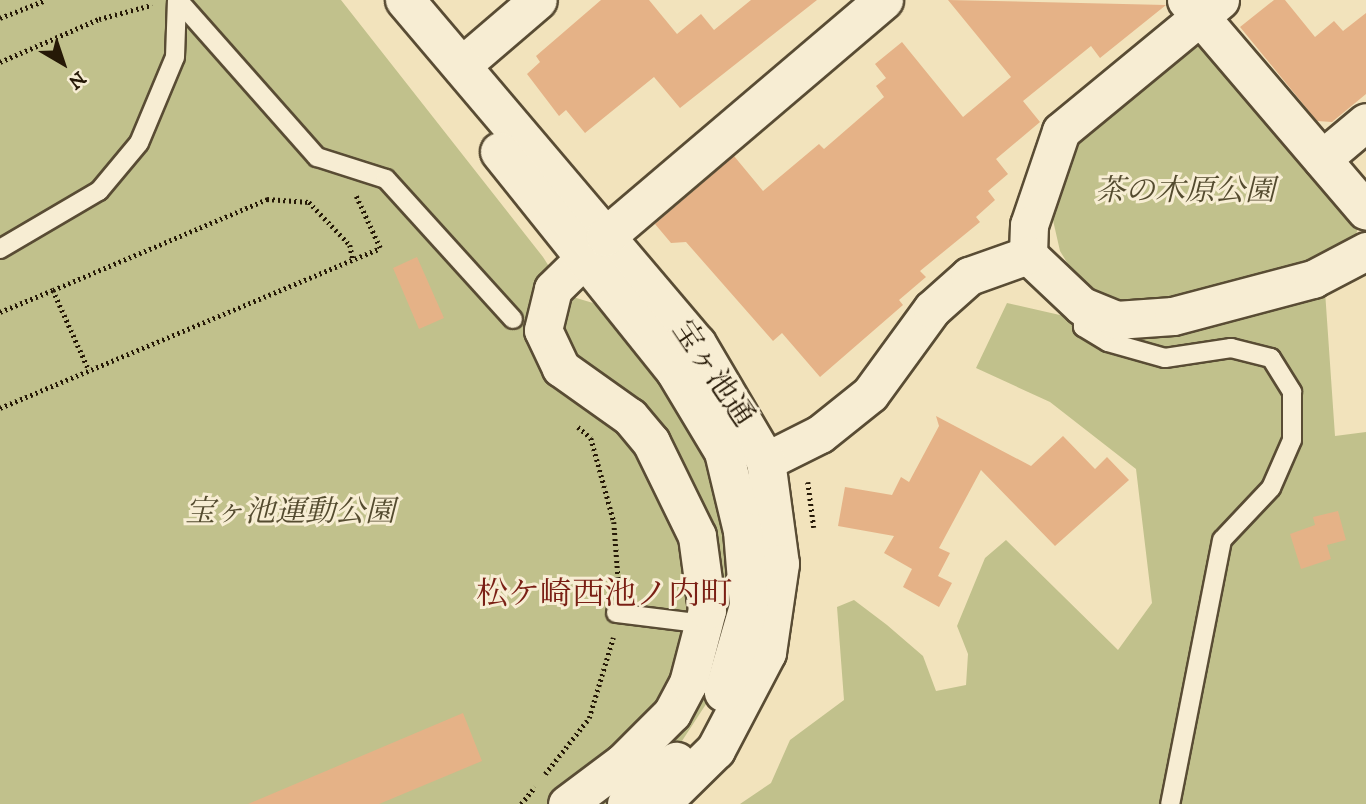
<!DOCTYPE html>
<meta charset="utf-8">
<style>
body{margin:0}
#map{position:relative;width:1366px;height:804px;overflow:hidden;background:#f2e3bc;font-family:"IM FELL DW Pica","Noto Serif JP",serif}
div>[style]{position:absolute}
[style*='--x']{left:calc(var(--x)*1px);top:calc(var(--y)*1px);width:calc(var(--w)*1px);rotate:calc(var(--a)*1deg)}
.green>*{inset:0;background:#c1c18c}
.building>*{inset:0;background:#e5b287}
.path>*{height:4.5px;margin-top:-2.25px;transform-origin:0;background:repeating-linear-gradient(90deg,#261907 0 2px,transparent 0 5.5px)}
.roads{filter:drop-shadow(2px 0 #594c34) drop-shadow(-2px 0 #594c34) drop-shadow(0 2px #594c34) drop-shadow(0 -2px #594c34)}
.service>*{height:18px;margin:-9px;padding:0 9px;transform-origin:9px;border-radius:9px;background:#f7edd3}
.minor>*{height:37px;margin:-18.5px;padding:0 18.5px;transform-origin:18.5px;border-radius:18.5px;background:#f7edd3}
.tertiary>*{height:38px;margin:-19px;padding:0 19px;transform-origin:19px;border-radius:19px;background:#f7edd3}
span{translate:-50% -50%;white-space:nowrap;text-align:center;line-height:1.15;-webkit-text-stroke:6px #f7edd3;paint-order:stroke}
.park-label{font-size:30px;color:#544b2f;font-style:italic}
.street-label{font-size:30px;color:#261907}
.neighbourhood-label{font-size:32px;color:#7a1f14}
.north{position:absolute;left:28px;top:28px;width:70px;height:70px;-webkit-text-stroke:5px #f7edd3;paint-order:stroke;rotate:141deg;font-size:19px;font-weight:700;line-height:28px;text-align:center;color:#261907}
.north::after{content:'';display:block;margin:auto;width:24px;height:32px;background:#261907;clip-path:polygon(50% 0,100% 100%,50% 72%,0 100%)}
</style>
<div id="map">
<div class="green">
<i style="clip-path:polygon(0 0,341px 0,543px 257px,550px 268px,528px 323px,633px 434px,702px 593px,674px 698px,554px 804px,0 804px)"></i>
<i style="clip-path:polygon(1177px 46px,1212px 46px,1361px 218px,1355px 238px,1236px 295px,1117px 306px,1077px 279px,1060px 251px,1050px 207px,1080px 134px)"></i>
<i style="clip-path:polygon(1325px 291px,1335px 436px,1366px 432px,1366px 804px,740px 804px,771px 783px,790px 740px,844px 700px,837px 607px,854px 600px,887px 625px,923px 656px,936px 691px,966px 685px,968px 654px,957px 626px,985px 558px,1006px 540px,1118px 650px,1152px 603px,1136px 469px,1050px 402px,976px 368px,1007px 303px,1130px 331px)"></i>
<i style="clip-path:polygon(573px 297px,593px 303px,626px 331px,684px 409px,718px 484px,736px 615px,712px 695px,680px 744px,611px 804px,589px 804px,710px 674px,721px 610px,715px 546px,575px 361px,558px 319px)"></i>
</div>
<div class="building">
<i style="clip-path:polygon(601px 0,649px 0,677px 34px,701px 14px,714px 30px,751px 0,817px 0,680px 108px,654px 77px,585px 133px,566px 110px,559px 116px,527px 74px,540px 62px,536px 56px)"></i>
<i style="clip-path:polygon(948px 0,1166px 5px,1100px 58px,1091px 46px,1023px 101px,1040px 122px,996px 159px,1008px 174px,988px 191px,995px 200px,976px 217px,980px 222px,920px 271px,926px 277px,899px 300px,903px 305px,820px 377px,782px 333px,773px 341px,686px 242px,671px 243px,655px 224px,734px 156px,763px 191px,819px 144px,824px 149px,884px 97px,876px 86px,886px 78px,875px 64px,902px 42px,963px 117px,1011px 77px)"></i>
<i style="clip-path:polygon(1274px 0,1285px 0,1315px 37px,1334px 21px,1343px 31px,1366px 13px,1366px 94px,1332px 122px,1317px 121px,1240px 27px)"></i>
<i style="clip-path:polygon(417px 257px,444px 318px,419px 329px,393px 268px)"></i>
<i style="clip-path:polygon(936px 416px,1031px 466px,1063px 436px,1095px 469px,1107px 457px,1129px 480px,1055px 546px,981px 470px,939px 548px,950px 553px,938px 576px,952px 583px,939px 607px,903px 587px,912px 569px,884px 553px,894px 536px,838px 526px,845px 487px,892px 495px,901px 477px,909px 482px,939px 426px)"></i>
<i style="clip-path:polygon(1338px 511px,1346px 540px,1327px 545px,1331px 559px,1301px 569px,1290px 534px,1315px 525px,1313px 517px)"></i>
<i style="clip-path:polygon(463px 713px,482px 761px,379px 804px,248px 804px)"></i>
</div>
<div class="path">
<i style="--x:0;--y:18;--w:49;--a:-21.4"></i>
<i style="--x:0;--y:62;--w:108;--a:-23.5"></i>
<i style="--x:99;--y:19;--w:55;--a:-14.8"></i>
<i style="--x:53;--y:290;--w:233;--a:-23"></i>
<i style="--x:267;--y:199;--w:42;--a:4.1"></i>
<i style="--x:309;--y:202;--w:59;--a:46.4"></i>
<i style="--x:350;--y:245;--w:15;--a:79"></i>
<i style="--x:0;--y:312;--w:57;--a:-22.5"></i>
<i style="--x:53;--y:290;--w:88;--a:65.8"></i>
<i style="--x:0;--y:408;--w:412;--a:-22.8"></i>
<i style="--x:380;--y:248;--w:57;--a:-114.8"></i>
<i style="--x:578;--y:427;--w:17;--a:40"></i>
<i style="--x:591;--y:438;--w:87;--a:74.7"></i>
<i style="--x:614;--y:522;--w:66;--a:85.7"></i>
<i style="--x:808;--y:482;--w:46;--a:82.6"></i>
<i style="--x:545;--y:774;--w:71;--a:-51.8"></i>
<i style="--x:589;--y:718;--w:84;--a:-73.3"></i>
<i style="--x:521;--y:804;--w:22;--a:-51"></i>
</div>
<div class="roads">
<div class="service">
<i style="--x:178;--y:0;--w:210;--a:48.5"></i>
<i style="--x:317;--y:157;--w:72;--a:17.7"></i>
<i style="--x:386;--y:179;--w:189;--a:47.8"></i>
<i style="--x:0;--y:249;--w:115;--a:-30.4"></i>
<i style="--x:99;--y:191;--w:62;--a:-50.2"></i>
<i style="--x:139;--y:143;--w:93;--a:-67.3"></i>
<i style="--x:175;--y:57;--w:57;--a:-88"></i>
<i style="--x:1082;--y:306;--w:21;--a:87"></i>
<i style="--x:1083;--y:327;--w:29;--a:31"></i>
<i style="--x:1108;--y:342;--w:59;--a:15.7"></i>
<i style="--x:1165;--y:358;--w:67;--a:-8.6"></i>
<i style="--x:1231;--y:348;--w:41;--a:14"></i>
<i style="--x:1271;--y:358;--w:40;--a:58"></i>
<i style="--x:1292;--y:392;--w:48;--a:90"></i>
<i style="--x:1292;--y:440;--w:52;--a:113.6"></i>
<i style="--x:1271;--y:488;--w:71;--a:133.3"></i>
<i style="--x:1222;--y:540;--w:269;--a:101.1"></i>
<i style="--x:616;--y:613;--w:90;--a:7"></i>
</div>
<div class="minor">
<i style="--x:1186;--y:0;--w:277;--a:49.5"></i>
<i style="--x:1220;--y:0;--w:206;--a:140.5"></i>
<i style="--x:1061;--y:131;--w:99;--a:108.8"></i>
<i style="--x:1029;--y:225;--w:30;--a:92"></i>
<i style="--x:1028;--y:255;--w:74;--a:43.4"></i>
<i style="--x:1082;--y:306;--w:37;--a:22"></i>
<i style="--x:1116;--y:320;--w:57;--a:-4"></i>
<i style="--x:1173;--y:316;--w:145;--a:-14.8"></i>
<i style="--x:1313;--y:279;--w:60;--a:-27.8"></i>
<i style="--x:461;--y:66;--w:101;--a:-40.6"></i>
<i style="--x:1322;--y:159;--w:57;--a:-40.1"></i>
<i style="--x:766;--y:461;--w:60;--a:-26.6"></i>
<i style="--x:820;--y:434;--w:64;--a:-38.7"></i>
<i style="--x:870;--y:394;--w:105;--a:-53.9"></i>
<i style="--x:932;--y:309;--w:50;--a:-41.7"></i>
<i style="--x:969;--y:276;--w:63;--a:-19.6"></i>
<i style="--x:567;--y:804;--w:70;--a:-36.9"></i>
<i style="--x:623;--y:762;--w:69;--a:-45"></i>
<i style="--x:672;--y:713;--w:34;--a:-62"></i>
<i style="--x:688;--y:683;--w:75;--a:-75.4"></i>
<i style="--x:707;--y:610;--w:75;--a:-97.7"></i>
<i style="--x:697;--y:536;--w:105;--a:-116.1"></i>
<i style="--x:651;--y:442;--w:33;--a:-130"></i>
<i style="--x:630;--y:417;--w:85;--a:-144.6"></i>
<i style="--x:561;--y:368;--w:42;--a:-115.3"></i>
<i style="--x:543;--y:330;--w:42;--a:-76.3"></i>
<i style="--x:553;--y:289;--w:73;--a:-44.4"></i>
</div>
<div class="tertiary">
<i style="--x:405;--y:0;--w:451;--a:49.7"></i>
<i style="--x:697;--y:344;--w:136;--a:59.5"></i>
<i style="--x:766;--y:461;--w:104;--a:82.3"></i>
<i style="--x:780;--y:564;--w:90;--a:98.3"></i>
<i style="--x:767;--y:653;--w:110;--a:117.7"></i>
<i style="--x:716;--y:750;--w:77;--a:135.5"></i>
<i style="--x:500;--y:152;--w:282;--a:51.3"></i>
<i style="--x:676;--y:372;--w:93;--a:59"></i>
<i style="--x:724;--y:452;--w:81;--a:76.5"></i>
<i style="--x:743;--y:531;--w:75;--a:85.4"></i>
<i style="--x:749;--y:606;--w:90;--a:106.2"></i>
<i style="--x:606;--y:237;--w:365;--a:-40.4"></i>
<i style="--x:627;--y:804;--w:65;--a:-40.6"></i>
</div>
</div>
<div class="park-label">
<span style="left:1185px;top:192px">茶の木原公園</span>
<span style="left:290px;top:513px">宝ヶ池運動公園</span>
</div>
<div class="street-label">
<span style="left:712px;top:374px;rotate:56deg">宝ヶ池通</span>
</div>
<div class="neighbourhood-label">
<span style="left:604px;top:595px">松ケ崎西池ノ内町</span>
</div>
<div class="north">N</div>
</div>
